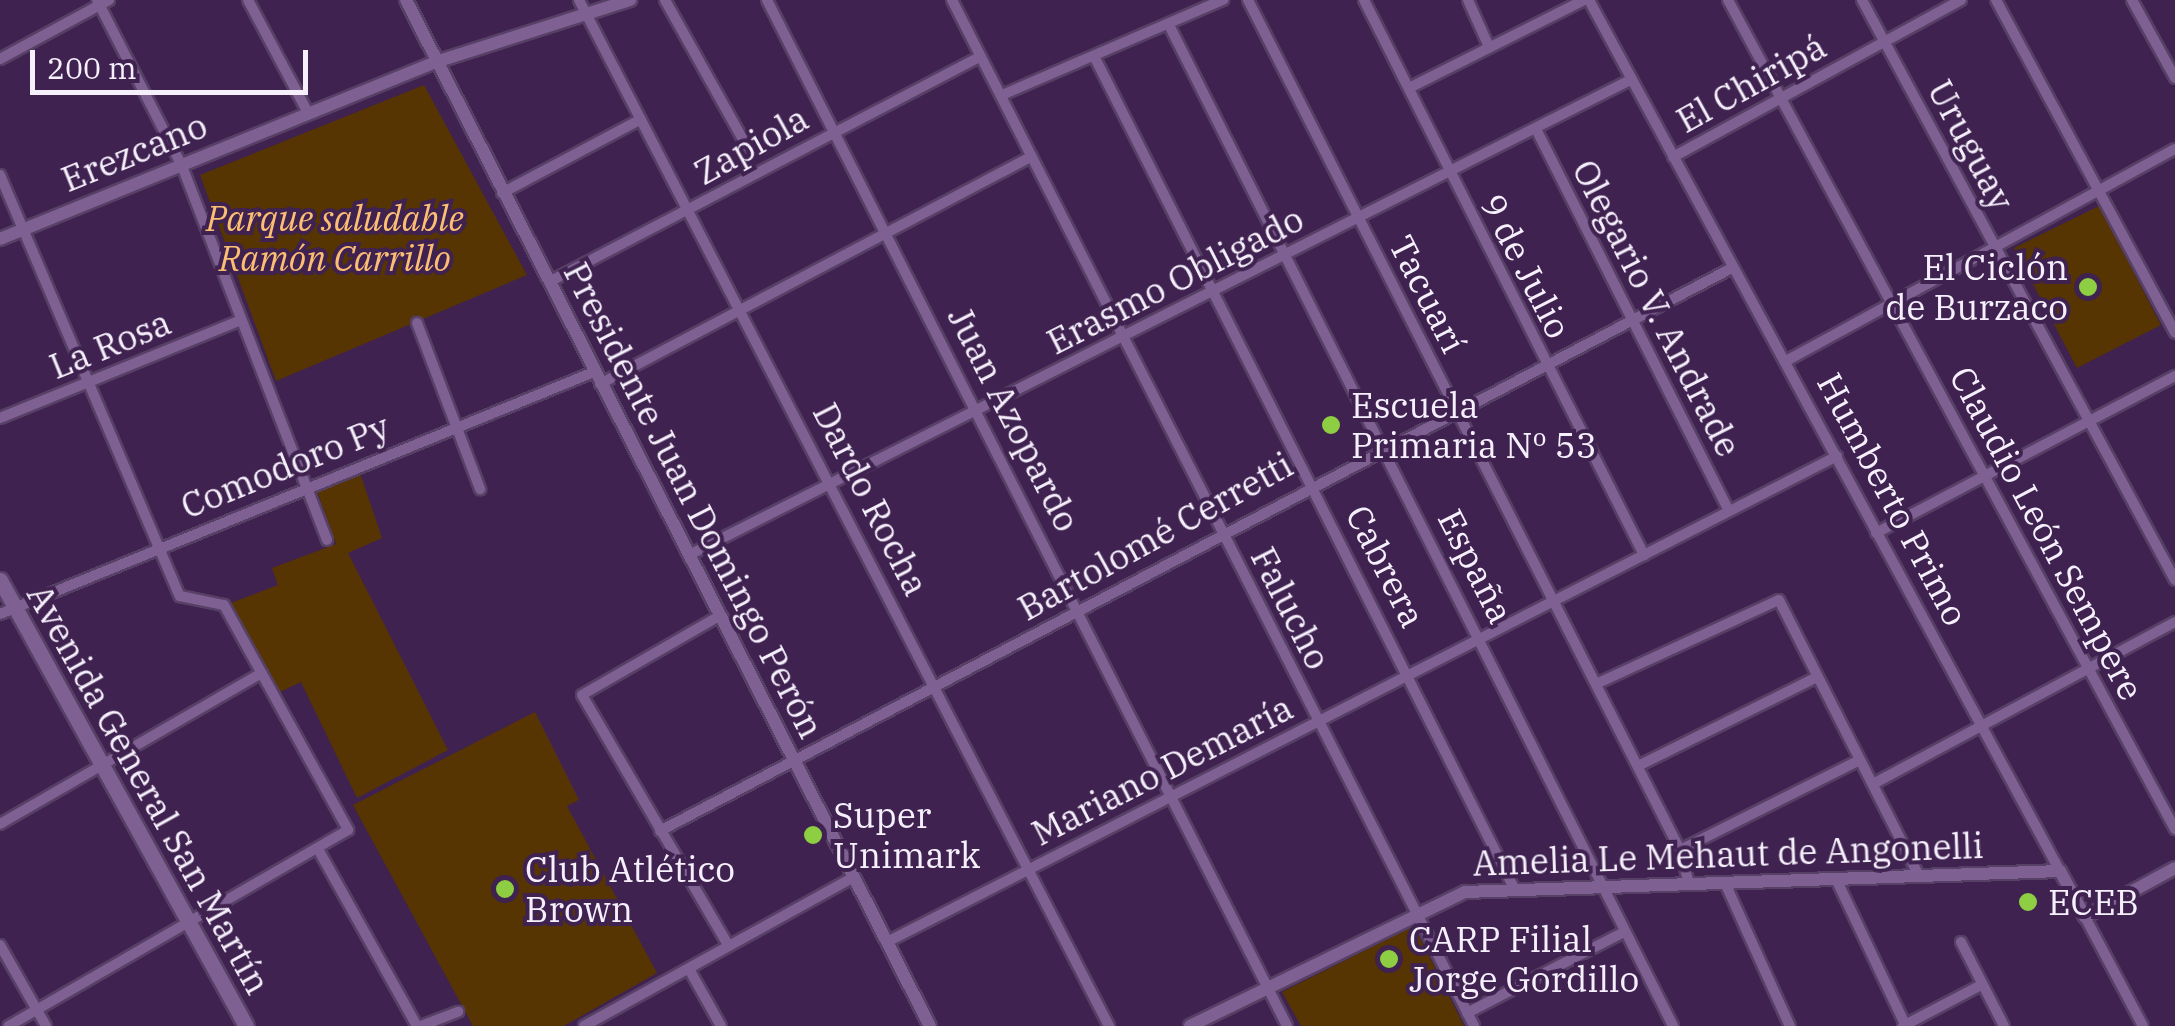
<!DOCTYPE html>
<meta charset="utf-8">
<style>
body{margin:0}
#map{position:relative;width:2175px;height:1026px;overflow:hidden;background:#3f2250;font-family:"IBM Plex Serif",serif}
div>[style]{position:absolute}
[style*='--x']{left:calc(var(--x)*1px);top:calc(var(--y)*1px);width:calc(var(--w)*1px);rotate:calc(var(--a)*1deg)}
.green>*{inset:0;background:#563502}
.roads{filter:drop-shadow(2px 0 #574065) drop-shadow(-2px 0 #574065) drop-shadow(0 2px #574065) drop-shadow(0 -2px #574065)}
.minor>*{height:10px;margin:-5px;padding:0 5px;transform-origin:5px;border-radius:5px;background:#7e6093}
.tertiary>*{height:12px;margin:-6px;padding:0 6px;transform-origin:6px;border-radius:6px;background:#7e6093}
.secondary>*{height:15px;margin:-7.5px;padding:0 7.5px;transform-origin:7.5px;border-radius:7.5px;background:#7e6093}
.dots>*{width:28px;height:28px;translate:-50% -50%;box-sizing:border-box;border:5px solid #3f2250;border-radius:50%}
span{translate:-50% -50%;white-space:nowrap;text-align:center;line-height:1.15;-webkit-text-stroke:8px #3f2250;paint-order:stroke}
.street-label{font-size:35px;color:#f6f0fc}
.park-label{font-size:35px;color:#fcbe73;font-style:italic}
.poi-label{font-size:35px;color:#f6f0fc}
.right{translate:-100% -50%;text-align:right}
.left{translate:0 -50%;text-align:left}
.scale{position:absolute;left:30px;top:50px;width:278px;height:45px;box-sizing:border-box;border:5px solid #f6f0fc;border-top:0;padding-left:12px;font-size:30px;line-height:35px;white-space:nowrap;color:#f6f0fc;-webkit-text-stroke:8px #3f2250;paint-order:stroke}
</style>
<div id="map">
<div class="green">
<i style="clip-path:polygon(424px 85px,527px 275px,276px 381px,200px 175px)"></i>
<i style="clip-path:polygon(2099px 206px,2161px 325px,2077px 368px,2014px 248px)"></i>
<i style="clip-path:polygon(360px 473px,382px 538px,348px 553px,448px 750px,357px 798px,301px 682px,280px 692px,231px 603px,278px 585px,272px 568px,336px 544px,317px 491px)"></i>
<i style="clip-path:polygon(535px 712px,579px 800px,567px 806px,657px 973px,564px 1026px,473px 1026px,353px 805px)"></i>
<i style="clip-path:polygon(1414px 926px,1464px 1026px,1301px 1026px,1282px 992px)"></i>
</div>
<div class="roads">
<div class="minor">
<i style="--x:97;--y:0;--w:186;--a:62.9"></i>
<i style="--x:182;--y:166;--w:401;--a:68.8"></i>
<i style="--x:248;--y:0;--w:128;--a:62"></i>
<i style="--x:579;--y:0;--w:1155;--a:62.68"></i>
<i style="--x:665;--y:0;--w:168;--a:60.8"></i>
<i style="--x:767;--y:0;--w:1150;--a:63.12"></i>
<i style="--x:952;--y:0;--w:1151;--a:63.03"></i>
<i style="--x:1248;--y:0;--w:953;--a:63.06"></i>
<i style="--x:1680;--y:850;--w:35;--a:75"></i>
<i style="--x:1364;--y:0;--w:622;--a:63.23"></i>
<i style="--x:1468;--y:0;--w:51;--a:65.9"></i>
<i style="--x:1589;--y:0;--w:990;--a:61.6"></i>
<i style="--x:1728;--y:0;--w:942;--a:61.67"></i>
<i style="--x:1862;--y:0;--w:659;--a:61.65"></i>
<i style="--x:1996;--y:0;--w:378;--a:61.7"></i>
<i style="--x:2132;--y:0;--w:89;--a:61.1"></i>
<i style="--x:1169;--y:25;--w:1121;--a:63.27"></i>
<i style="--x:1094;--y:56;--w:932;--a:63.22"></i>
<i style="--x:0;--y:59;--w:124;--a:-28.4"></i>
<i style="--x:1409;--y:88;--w:196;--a:-26.7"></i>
<i style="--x:1002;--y:95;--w:241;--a:-23.3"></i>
<i style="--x:1536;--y:129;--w:428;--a:63.2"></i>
<i style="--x:1673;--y:157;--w:328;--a:-28.6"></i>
<i style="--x:0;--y:175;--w:458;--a:66.9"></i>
<i style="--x:180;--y:596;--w:45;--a:11.6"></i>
<i style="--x:224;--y:605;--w:257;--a:61.1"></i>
<i style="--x:348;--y:830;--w:392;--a:150"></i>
<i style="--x:502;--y:193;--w:157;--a:-28"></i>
<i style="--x:549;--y:282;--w:486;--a:-27.6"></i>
<i style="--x:417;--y:323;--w:178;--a:69.2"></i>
<i style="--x:1786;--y:361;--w:443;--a:-28.6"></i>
<i style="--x:600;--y:384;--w:488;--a:-27.8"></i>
<i style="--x:0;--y:418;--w:260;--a:-22.1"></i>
<i style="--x:1876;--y:533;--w:338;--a:-27.7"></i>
<i style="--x:689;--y:555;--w:1056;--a:-26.78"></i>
<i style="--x:0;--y:614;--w:641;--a:-22.17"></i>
<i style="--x:721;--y:615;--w:160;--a:150.1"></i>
<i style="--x:582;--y:695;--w:290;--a:59.7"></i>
<i style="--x:1596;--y:684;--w:201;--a:-24.7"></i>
<i style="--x:1779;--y:600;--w:309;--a:63.1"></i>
<i style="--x:1638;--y:766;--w:200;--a:-26.4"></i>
<i style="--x:1873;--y:784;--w:343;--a:-28.2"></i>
<i style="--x:0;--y:824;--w:302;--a:-30"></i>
<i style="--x:660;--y:831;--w:1211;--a:-27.71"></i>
<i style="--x:318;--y:849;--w:203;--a:60.8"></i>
<i style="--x:1680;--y:850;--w:201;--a:-26.6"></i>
<i style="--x:1837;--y:881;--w:161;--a:64.6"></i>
<i style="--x:1725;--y:883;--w:157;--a:65.6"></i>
<i style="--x:2085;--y:917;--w:123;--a:62"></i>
<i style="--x:887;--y:942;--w:1067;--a:-27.09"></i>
<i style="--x:1961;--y:942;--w:94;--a:62.9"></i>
<i style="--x:0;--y:945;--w:93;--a:60.4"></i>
<i style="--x:689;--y:969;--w:65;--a:60.7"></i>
<i style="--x:1467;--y:1013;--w:177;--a:-27.3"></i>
<i style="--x:421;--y:1026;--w:40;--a:-21"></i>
<i style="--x:584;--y:1026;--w:308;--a:-28.9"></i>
<i style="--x:1903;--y:1026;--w:88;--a:-27.7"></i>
</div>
<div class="tertiary">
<i style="--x:406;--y:0;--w:1152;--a:62.95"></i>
<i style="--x:0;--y:239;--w:471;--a:-22.1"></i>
<i style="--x:436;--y:62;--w:204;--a:-17.7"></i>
<i style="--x:1190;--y:1026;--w:306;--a:-26"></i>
<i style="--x:1465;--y:892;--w:595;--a:-2.02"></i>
<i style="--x:2060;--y:871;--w:52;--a:61.5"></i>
<i style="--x:2085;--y:917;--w:102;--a:-28.6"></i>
</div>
<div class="secondary">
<i style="--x:0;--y:580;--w:509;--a:61.12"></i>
</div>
</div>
<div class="dots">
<i style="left:2088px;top:287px;background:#8ece43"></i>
<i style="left:1331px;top:425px;background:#8ece43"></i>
<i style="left:813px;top:835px;background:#8ece43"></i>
<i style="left:505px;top:889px;background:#8ece43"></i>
<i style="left:2028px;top:902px;background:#8ece43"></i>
<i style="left:1389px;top:959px;background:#8ece43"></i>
</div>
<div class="street-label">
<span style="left:1751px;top:83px;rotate:-29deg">El Chiripá</span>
<span style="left:751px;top:145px;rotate:-29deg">Zapiola</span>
<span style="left:1971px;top:145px;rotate:62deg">Uruguay</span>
<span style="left:134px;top:152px;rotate:-22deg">Erezcano</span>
<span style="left:1526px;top:266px;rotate:63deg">9 de Julio</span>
<span style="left:1175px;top:280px;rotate:-27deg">Erasmo Obligado</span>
<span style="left:1428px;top:294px;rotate:63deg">Tacuarí</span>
<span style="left:1657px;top:308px;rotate:63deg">Olegario V. Andrade</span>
<span style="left:110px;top:344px;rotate:-22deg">La Rosa</span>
<span style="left:1014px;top:419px;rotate:63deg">Juan Azopardo</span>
<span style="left:285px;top:466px;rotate:-22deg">Comodoro Py</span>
<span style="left:871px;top:499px;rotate:63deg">Dardo Rocha</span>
<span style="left:1893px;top:499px;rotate:62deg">Humberto Primo</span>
<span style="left:694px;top:500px;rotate:63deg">Presidente Juan Domingo Perón</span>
<span style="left:2047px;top:533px;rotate:62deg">Claudio León Sempere</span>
<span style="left:1155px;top:536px;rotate:-29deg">Bartolomé Cerretti</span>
<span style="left:1386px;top:566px;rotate:63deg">Cabrera</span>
<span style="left:1476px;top:566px;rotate:63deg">España</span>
<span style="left:1291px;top:608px;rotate:63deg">Falucho</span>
<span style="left:1162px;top:770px;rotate:-27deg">Mariano Demaría</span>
<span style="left:149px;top:789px;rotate:61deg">Avenida General San Martín</span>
<span style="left:1728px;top:854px;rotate:-2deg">Amelia Le Mehaut de Angonelli</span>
</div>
<div class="park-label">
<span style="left:335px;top:238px">Parque saludable<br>Ramón Carrillo</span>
</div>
<div class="poi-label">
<span class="right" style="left:2068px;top:287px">El Ciclón<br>de Burzaco</span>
<span class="left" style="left:1351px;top:425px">Escuela<br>Primaria Nº 53</span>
<span class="left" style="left:833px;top:835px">Super<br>Unimark</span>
<span class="left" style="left:525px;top:889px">Club Atlético<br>Brown</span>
<span class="left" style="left:2048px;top:902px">ECEB</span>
<span class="left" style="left:1409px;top:959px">CARP Filial<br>Jorge Gordillo</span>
</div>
<div class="scale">200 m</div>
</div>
